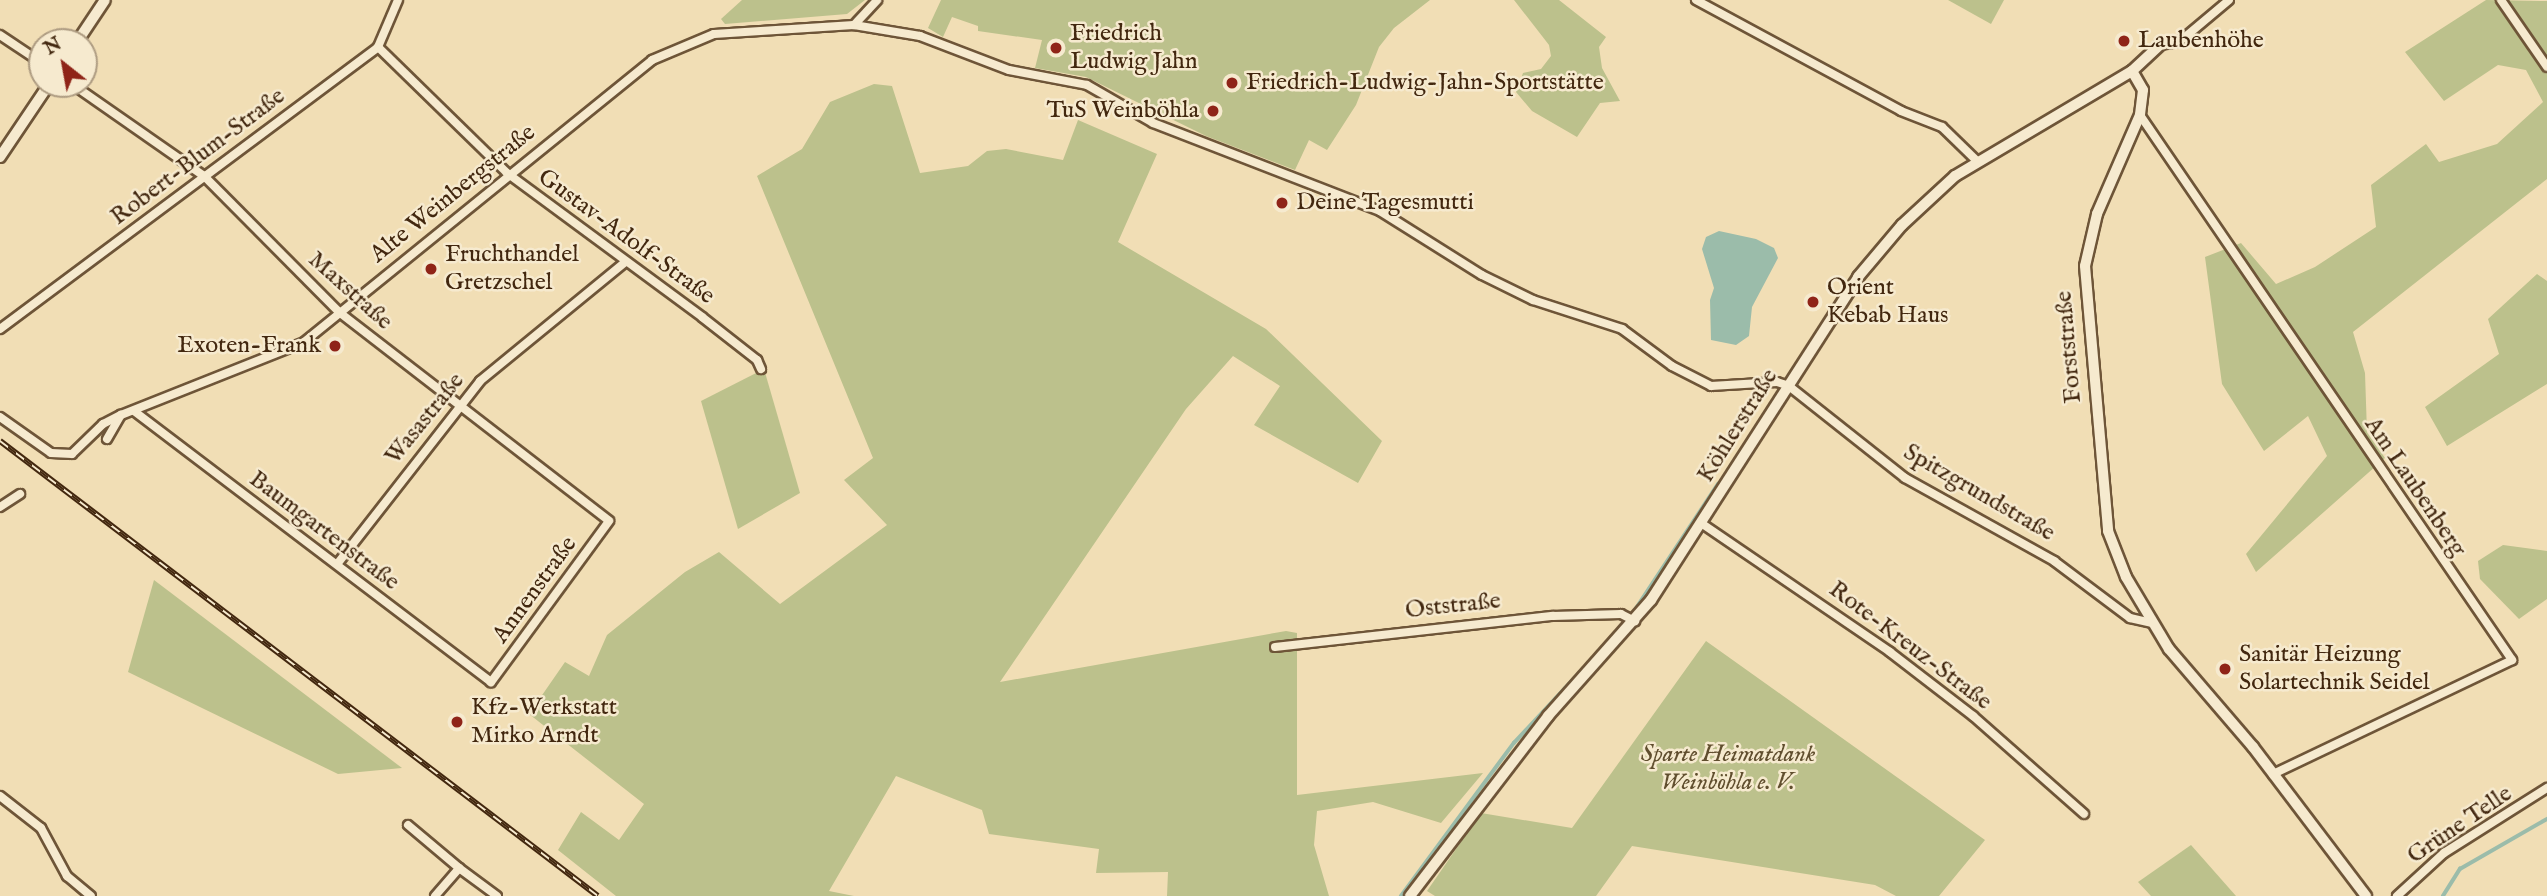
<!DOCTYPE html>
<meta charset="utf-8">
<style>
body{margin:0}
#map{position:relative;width:2547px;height:896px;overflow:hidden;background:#f1deb5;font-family:"IM FELL English",serif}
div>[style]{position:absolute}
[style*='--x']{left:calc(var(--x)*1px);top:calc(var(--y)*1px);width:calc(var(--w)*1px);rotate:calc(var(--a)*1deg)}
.green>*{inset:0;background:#bcc18c}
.water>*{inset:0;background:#9bbcaa}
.stream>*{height:3.5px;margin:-1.75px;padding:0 1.75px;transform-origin:1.75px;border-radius:1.75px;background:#9bbcaa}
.roads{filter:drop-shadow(2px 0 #6e5538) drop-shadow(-2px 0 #6e5538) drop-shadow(0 2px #6e5538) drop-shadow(0 -2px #6e5538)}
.minor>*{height:8px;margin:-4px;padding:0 4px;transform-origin:4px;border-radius:4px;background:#f6eacf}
.tertiary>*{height:10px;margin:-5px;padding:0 5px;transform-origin:5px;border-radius:5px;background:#f6eacf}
.secondary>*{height:10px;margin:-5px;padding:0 5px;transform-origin:5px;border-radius:5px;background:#f6eacf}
.rail>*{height:6px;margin-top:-3px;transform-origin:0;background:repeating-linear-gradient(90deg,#f6eacf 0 10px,#42270f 0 20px);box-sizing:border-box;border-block:2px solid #42270f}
.dots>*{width:19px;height:19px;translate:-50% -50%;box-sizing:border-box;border:4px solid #f6eacf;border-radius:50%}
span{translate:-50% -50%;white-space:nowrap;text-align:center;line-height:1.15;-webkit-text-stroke:5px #f6eacf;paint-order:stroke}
.poi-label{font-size:24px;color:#42270f}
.left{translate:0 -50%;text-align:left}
.right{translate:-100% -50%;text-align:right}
.street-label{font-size:24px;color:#42270f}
.park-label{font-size:24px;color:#604e2e;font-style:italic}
.north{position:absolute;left:28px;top:28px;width:70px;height:70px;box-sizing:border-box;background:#f6eacf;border:2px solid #ae9c82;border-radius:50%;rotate:329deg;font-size:19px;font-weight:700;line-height:28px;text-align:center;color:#42270f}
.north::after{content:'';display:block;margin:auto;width:24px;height:32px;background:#8f2418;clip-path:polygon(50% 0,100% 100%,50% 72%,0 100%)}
</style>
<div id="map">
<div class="green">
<i style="clip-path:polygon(742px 0,865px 0,847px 14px,725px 24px,721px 19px)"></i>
<i style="clip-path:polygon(941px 0,1430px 0,1394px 28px,1379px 47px,1356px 105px,1327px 150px,1309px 140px,1295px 170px,1206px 136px,1086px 77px,1035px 68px,1042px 40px,978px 31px,978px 26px,952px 17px,943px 37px,928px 28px)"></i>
<i style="clip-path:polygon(1514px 0,1559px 0,1606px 37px,1599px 47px,1602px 68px,1620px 101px,1600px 103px,1577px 137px,1532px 111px,1516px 92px,1523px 73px,1541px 69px,1551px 56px,1549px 45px)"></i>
<i style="clip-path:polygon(1948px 0,2004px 0,1991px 24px)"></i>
<i style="clip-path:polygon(2486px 0,2547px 1px,2547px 179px,2353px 332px,2365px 373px,2367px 432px,2385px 458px,2256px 572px,2246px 554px,2327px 456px,2308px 416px,2264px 451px,2222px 384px,2205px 257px,2241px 243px,2276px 284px,2315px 267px,2376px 227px,2371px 185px,2426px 144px,2439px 162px,2497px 144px,2543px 102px,2526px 70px,2498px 65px,2444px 101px,2405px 52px)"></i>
<i style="clip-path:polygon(874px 84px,892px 86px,920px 173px,968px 166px,987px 151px,1006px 149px,1063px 160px,1078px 120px,1157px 154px,1118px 242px,1266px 329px,1382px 441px,1358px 483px,1254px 425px,1280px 386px,1233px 356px,1186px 409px,1000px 682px,1286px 631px,1297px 633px,1297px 795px,1483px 773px,1441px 823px,1373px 802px,1317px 811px,1314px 845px,1329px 896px,1167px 896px,1168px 872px,1096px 873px,1099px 849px,989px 834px,982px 810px,896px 776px,829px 891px,854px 896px,616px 896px,558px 850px,581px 812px,619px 840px,644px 804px,529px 714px,565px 662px,589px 676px,607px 635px,685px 572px,719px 552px,780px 604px,887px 525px,844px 480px,873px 458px,757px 176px,802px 149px,830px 102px)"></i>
<i style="clip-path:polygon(2537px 274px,2547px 281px,2547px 384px,2447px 446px,2425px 407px,2499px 354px,2488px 319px)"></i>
<i style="clip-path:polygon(764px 369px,800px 493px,738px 529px,701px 401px)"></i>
<i style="clip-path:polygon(2503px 545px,2547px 551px,2547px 599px,2519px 619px,2480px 579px,2478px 561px)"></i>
<i style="clip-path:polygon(154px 580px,402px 768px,338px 774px,128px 672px)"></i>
<i style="clip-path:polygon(1706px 641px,1985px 840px,1939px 896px,1896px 896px,1875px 885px,1632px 846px,1596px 896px,1435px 896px,1427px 891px,1481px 813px,1572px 828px)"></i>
<i style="clip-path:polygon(2191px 845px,2236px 896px,2151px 896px,2138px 882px)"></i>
</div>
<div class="water">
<i style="clip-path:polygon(1719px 231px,1756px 239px,1774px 248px,1778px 258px,1752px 307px,1749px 336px,1736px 345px,1711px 340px,1710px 300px,1714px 288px,1702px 249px,1706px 237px)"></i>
</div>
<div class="stream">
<i style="--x:1635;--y:610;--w:151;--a:-56.6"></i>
<i style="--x:1401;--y:896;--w:190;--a:-53.6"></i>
<i style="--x:1514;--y:743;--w:103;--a:-47"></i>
<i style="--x:2443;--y:896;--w:32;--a:-58"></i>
<i style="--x:2460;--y:869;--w:100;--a:-29.9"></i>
</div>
<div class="roads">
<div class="minor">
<i style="--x:1696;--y:0;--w:233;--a:28.4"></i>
<i style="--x:1901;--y:111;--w:44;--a:21.3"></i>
<i style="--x:1942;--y:127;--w:49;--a:44.2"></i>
<i style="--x:2501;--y:0;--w:81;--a:55.5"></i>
<i style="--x:854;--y:25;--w:34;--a:-47"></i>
<i style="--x:0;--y:35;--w:50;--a:33.7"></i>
<i style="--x:2160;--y:45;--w:19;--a:-9"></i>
<i style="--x:2179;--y:42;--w:65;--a:-40"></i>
<i style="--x:378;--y:47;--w:180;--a:44.3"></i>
<i style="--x:507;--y:173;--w:242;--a:36.4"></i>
<i style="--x:702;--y:317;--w:70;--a:38"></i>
<i style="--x:757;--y:360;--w:10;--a:66"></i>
<i style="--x:72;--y:84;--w:161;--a:34.9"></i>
<i style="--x:204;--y:176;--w:192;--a:45.2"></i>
<i style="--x:339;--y:312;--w:341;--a:37.7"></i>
<i style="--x:609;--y:521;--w:200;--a:126.2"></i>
<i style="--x:491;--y:682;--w:448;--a:-142.8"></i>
<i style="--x:2140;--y:115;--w:660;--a:55.68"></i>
<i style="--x:2512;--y:660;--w:265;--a:154.5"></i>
<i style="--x:0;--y:329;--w:472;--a:-36.7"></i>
<i style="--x:378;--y:47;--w:51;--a:-66.9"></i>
<i style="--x:0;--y:417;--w:62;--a:35.2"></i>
<i style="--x:51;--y:453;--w:21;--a:3"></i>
<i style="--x:72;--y:454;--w:43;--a:-44.1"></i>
<i style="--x:103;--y:424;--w:20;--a:-27"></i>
<i style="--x:121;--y:415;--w:197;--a:-21.7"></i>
<i style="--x:304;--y:342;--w:448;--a:-39"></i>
<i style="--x:652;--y:60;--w:67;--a:-22.8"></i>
<i style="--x:714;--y:34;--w:140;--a:-3.7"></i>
<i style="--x:854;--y:25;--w:67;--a:9.5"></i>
<i style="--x:920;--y:36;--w:95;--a:20.9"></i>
<i style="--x:1009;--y:70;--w:79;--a:10.9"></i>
<i style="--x:1087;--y:85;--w:76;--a:29.9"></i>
<i style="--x:1153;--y:123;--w:243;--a:21.2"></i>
<i style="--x:1380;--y:211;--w:120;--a:32.1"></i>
<i style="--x:1482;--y:275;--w:57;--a:26.1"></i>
<i style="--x:1533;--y:300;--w:94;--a:18"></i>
<i style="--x:1622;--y:329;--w:62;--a:36.5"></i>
<i style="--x:1672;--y:366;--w:44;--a:27.1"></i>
<i style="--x:1711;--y:386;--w:66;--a:-3.5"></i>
<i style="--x:1777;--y:382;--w:13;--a:18"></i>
<i style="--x:1789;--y:386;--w:148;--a:38.4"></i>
<i style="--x:1905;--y:478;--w:171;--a:29.1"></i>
<i style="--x:2054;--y:561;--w:95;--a:36.9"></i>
<i style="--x:2130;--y:618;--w:23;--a:13"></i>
<i style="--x:107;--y:439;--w:28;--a:-60"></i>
<i style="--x:0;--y:507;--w:24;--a:-33"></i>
<i style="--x:1701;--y:523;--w:229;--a:34.3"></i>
<i style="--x:1890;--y:652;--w:105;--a:37.6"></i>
<i style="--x:1973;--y:716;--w:148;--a:41.4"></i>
<i style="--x:338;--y:563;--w:231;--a:-52"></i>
<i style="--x:480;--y:381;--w:186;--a:-39.3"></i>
<i style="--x:1275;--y:647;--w:280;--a:-6.4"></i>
<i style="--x:1553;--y:616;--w:68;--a:-1.7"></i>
<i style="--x:1621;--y:614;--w:16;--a:27"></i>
<i style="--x:0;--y:796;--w:52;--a:38"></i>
<i style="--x:41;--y:828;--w:55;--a:61.6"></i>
<i style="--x:67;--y:876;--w:31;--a:40"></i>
<i style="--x:408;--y:825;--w:67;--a:40.1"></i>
<i style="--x:435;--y:896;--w:37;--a:-49"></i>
<i style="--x:459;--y:868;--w:47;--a:36.4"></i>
<i style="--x:2397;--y:896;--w:64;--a:-42.5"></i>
<i style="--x:2444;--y:853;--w:122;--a:-32.3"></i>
</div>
<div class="tertiary">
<i style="--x:2132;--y:71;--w:22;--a:60"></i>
<i style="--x:2143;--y:90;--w:25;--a:97"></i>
<i style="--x:2140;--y:115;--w:108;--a:113.5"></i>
<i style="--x:2097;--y:214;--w:53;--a:103"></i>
<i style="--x:2085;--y:266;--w:266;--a:85"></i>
<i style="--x:2108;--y:531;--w:49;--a:68.6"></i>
<i style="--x:2126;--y:577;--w:84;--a:59.2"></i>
<i style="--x:2169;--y:649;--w:129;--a:49.4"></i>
<i style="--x:2253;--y:747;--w:187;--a:52.8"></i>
<i style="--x:1410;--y:896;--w:227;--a:-52.5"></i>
<i style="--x:1548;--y:716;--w:155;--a:-48.4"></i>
<i style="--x:1651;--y:600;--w:384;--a:-57.3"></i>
<i style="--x:1858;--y:277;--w:68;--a:-49.8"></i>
<i style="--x:1902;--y:225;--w:72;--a:-42.8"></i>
<i style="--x:1955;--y:176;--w:206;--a:-30.7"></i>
<i style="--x:2132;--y:71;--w:38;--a:-43"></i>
</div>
<div class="secondary">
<i style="--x:77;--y:42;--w:50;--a:-56.3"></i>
<i style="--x:0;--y:157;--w:88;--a:-56.1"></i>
</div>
</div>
<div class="rail">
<i style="--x:0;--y:441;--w:751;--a:37.27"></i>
</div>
<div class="dots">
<i style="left:2124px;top:41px;background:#8f2418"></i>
<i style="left:1056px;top:48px;background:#8f2418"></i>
<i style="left:1232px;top:83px;background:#8f2418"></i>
<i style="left:1213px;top:111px;background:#8f2418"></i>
<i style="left:1282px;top:203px;background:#8f2418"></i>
<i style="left:431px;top:269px;background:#8f2418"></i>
<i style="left:1813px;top:302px;background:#8f2418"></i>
<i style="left:335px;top:346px;background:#8f2418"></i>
<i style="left:2225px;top:669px;background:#8f2418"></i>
<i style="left:457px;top:722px;background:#8f2418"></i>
</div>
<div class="poi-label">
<span class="left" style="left:1070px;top:48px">Friedrich<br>Ludwig Jahn</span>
<span class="left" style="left:2138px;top:41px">Laubenhöhe</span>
<span class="left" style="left:1246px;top:83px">Friedrich-Ludwig-Jahn-Sportstätte</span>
<span class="right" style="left:1199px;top:111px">TuS Weinböhla</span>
<span class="left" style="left:1296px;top:203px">Deine Tagesmutti</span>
<span class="left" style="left:445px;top:269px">Fruchthandel<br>Gretzschel</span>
<span class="left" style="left:1827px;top:302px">Orient<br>Kebab Haus</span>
<span class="right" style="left:321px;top:346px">Exoten-Frank</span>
<span class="left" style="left:2239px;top:669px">Sanitär Heizung<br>Solartechnik Seidel</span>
<span class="left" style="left:471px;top:722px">Kfz-Werkstatt<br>Mirko Arndt</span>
</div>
<div class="street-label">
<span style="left:198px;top:157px;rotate:-37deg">Robert-Blum-Straße</span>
<span style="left:453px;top:194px;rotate:-39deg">Alte Weinbergstraße</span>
<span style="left:626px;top:237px;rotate:36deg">Gustav-Adolf-Straße</span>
<span style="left:350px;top:291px;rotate:42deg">Maxstraße</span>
<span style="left:2069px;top:347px;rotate:-95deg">Forststraße</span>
<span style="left:425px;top:419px;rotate:-51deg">Wasastraße</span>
<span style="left:1738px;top:426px;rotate:-58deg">Köhlerstraße</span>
<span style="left:2415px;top:487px;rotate:56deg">Am Laubenberg</span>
<span style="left:1979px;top:493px;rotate:30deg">Spitzgrundstraße</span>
<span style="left:324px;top:531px;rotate:37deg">Baumgartenstraße</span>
<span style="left:535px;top:590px;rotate:-54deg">Annenstraße</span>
<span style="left:1453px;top:606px;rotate:-6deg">Oststraße</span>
<span style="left:1910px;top:646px;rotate:37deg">Rote-Kreuz-Straße</span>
<span style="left:2460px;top:825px;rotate:-34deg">Grüne Telle</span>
</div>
<div class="park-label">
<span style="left:1728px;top:769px">Sparte Heimatdank<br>Weinböhla e. V.</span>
</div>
<div class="north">N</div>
</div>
